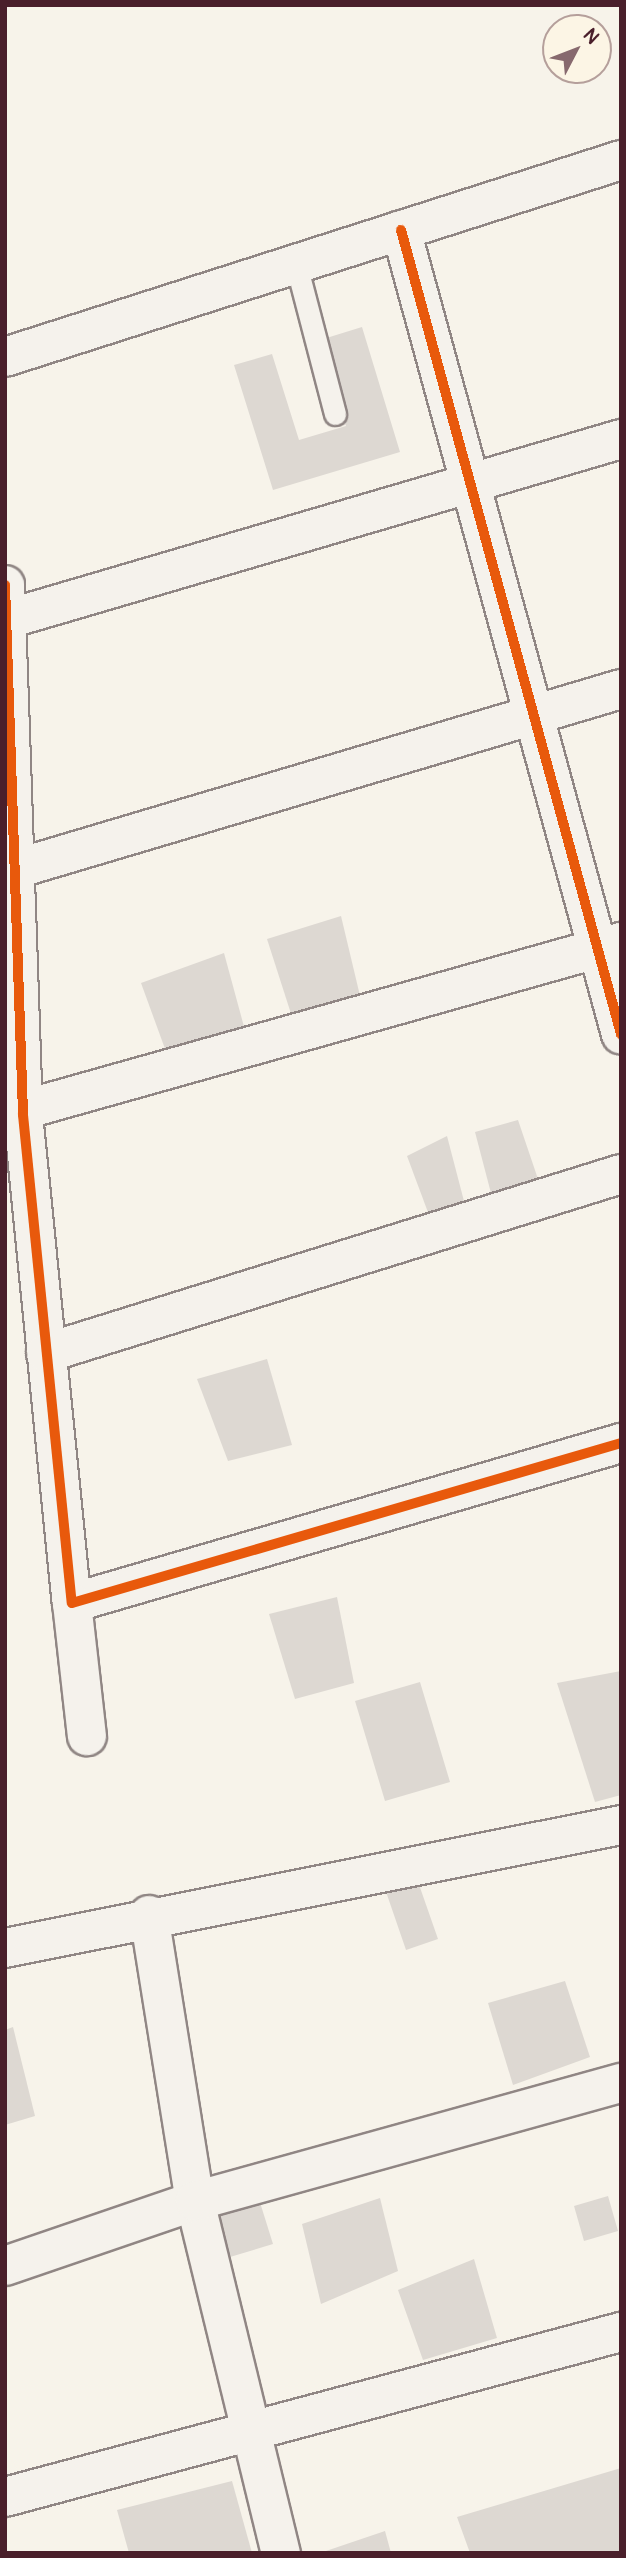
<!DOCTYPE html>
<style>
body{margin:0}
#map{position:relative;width:626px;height:2558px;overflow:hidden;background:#f7f3ea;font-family:Pangolin,sans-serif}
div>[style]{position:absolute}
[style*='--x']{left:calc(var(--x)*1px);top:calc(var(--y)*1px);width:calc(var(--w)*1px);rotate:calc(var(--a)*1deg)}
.building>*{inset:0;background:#ddd8d2}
.roads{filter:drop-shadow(2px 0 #908684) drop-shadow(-2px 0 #908684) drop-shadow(0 2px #908684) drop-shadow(0 -2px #908684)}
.lane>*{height:21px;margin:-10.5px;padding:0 10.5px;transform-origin:10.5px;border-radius:10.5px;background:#f5f2ec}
.street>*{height:38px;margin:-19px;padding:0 19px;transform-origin:19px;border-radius:19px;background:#f5f2ec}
.cycleway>*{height:10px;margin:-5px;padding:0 5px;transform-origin:5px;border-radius:5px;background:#e8590c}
span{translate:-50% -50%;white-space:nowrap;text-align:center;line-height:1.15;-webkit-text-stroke:7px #fcf5e5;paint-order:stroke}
.frame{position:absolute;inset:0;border:7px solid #4a1f2b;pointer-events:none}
.north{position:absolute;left:542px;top:14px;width:70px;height:70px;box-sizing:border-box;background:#fcf5e5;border:2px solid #b59f9b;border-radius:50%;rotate:48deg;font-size:19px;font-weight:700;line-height:28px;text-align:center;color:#4a1f2b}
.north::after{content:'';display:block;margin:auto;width:24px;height:32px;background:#87696e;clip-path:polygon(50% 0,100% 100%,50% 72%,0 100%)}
</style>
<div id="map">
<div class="building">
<i style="clip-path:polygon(362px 327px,400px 452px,273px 490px,234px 365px,272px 354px,299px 440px,346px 426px,320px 340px)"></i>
<i style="clip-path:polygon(341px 916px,361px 1000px,294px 1023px,267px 939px)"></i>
<i style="clip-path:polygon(224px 953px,246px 1034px,168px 1057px,141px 983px)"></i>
<i style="clip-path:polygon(518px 1120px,539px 1182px,492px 1197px,475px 1132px)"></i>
<i style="clip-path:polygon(447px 1136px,465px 1205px,429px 1215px,407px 1156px)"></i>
<i style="clip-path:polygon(267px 1359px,292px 1445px,228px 1461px,197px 1379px)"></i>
<i style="clip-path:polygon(337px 1597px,354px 1683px,295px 1699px,269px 1614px)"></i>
<i style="clip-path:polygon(621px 1671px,621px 1795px,595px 1802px,557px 1683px)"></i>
<i style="clip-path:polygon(420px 1682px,450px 1782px,385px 1801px,355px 1701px)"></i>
<i style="clip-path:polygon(416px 1876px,438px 1939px,406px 1950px,384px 1886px)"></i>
<i style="clip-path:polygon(565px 1981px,590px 2057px,513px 2085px,488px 2003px)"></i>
<i style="clip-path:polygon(13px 2027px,35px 2116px,5px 2125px,5px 2030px)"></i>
<i style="clip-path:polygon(258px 2196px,273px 2244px,230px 2257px,215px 2209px)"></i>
<i style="clip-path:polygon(608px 2196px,618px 2231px,584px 2241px,574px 2206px)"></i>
<i style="clip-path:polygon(380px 2198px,398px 2271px,321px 2304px,302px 2224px)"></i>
<i style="clip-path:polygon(474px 2259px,497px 2338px,423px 2360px,398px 2290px)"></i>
<i style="clip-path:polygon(621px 2468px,621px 2553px,470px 2553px,457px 2517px)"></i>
<i style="clip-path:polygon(232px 2481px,252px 2553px,129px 2553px,117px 2510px)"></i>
<i style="clip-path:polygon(385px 2531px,391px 2553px,324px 2553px,323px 2552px)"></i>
</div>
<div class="roads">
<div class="lane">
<i style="--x:296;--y:264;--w:155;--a:75.4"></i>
</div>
<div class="street">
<i style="--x:401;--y:230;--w:834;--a:74.7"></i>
<i style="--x:5;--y:357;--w:647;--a:-17.73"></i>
<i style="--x:5;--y:585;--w:530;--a:88.05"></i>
<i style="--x:23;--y:1115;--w:490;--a:84.3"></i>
<i style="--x:72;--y:1603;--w:572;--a:-16.25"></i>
<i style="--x:11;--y:618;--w:636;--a:-16.35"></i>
<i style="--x:12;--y:870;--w:635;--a:-16.55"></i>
<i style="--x:5;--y:1115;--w:640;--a:-15.69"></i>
<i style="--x:46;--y:1353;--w:602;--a:-17.29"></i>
<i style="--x:72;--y:1603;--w:134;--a:83.6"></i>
<i style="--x:149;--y:1915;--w:290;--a:80.9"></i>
<i style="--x:195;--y:2201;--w:362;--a:76.3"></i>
<i style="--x:5;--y:1948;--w:628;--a:-11.29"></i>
<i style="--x:5;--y:2266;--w:201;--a:-18.9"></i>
<i style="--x:195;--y:2201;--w:442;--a:-15.5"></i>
<i style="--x:5;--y:2497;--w:638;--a:-15"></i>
</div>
</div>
<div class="cycleway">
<i style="--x:401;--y:230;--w:834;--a:74.7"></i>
<i style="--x:5;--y:585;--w:530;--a:88.05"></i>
<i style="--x:23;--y:1115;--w:490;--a:84.3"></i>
<i style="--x:72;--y:1603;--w:572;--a:-16.25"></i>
</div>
<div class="frame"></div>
<div class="north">N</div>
</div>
